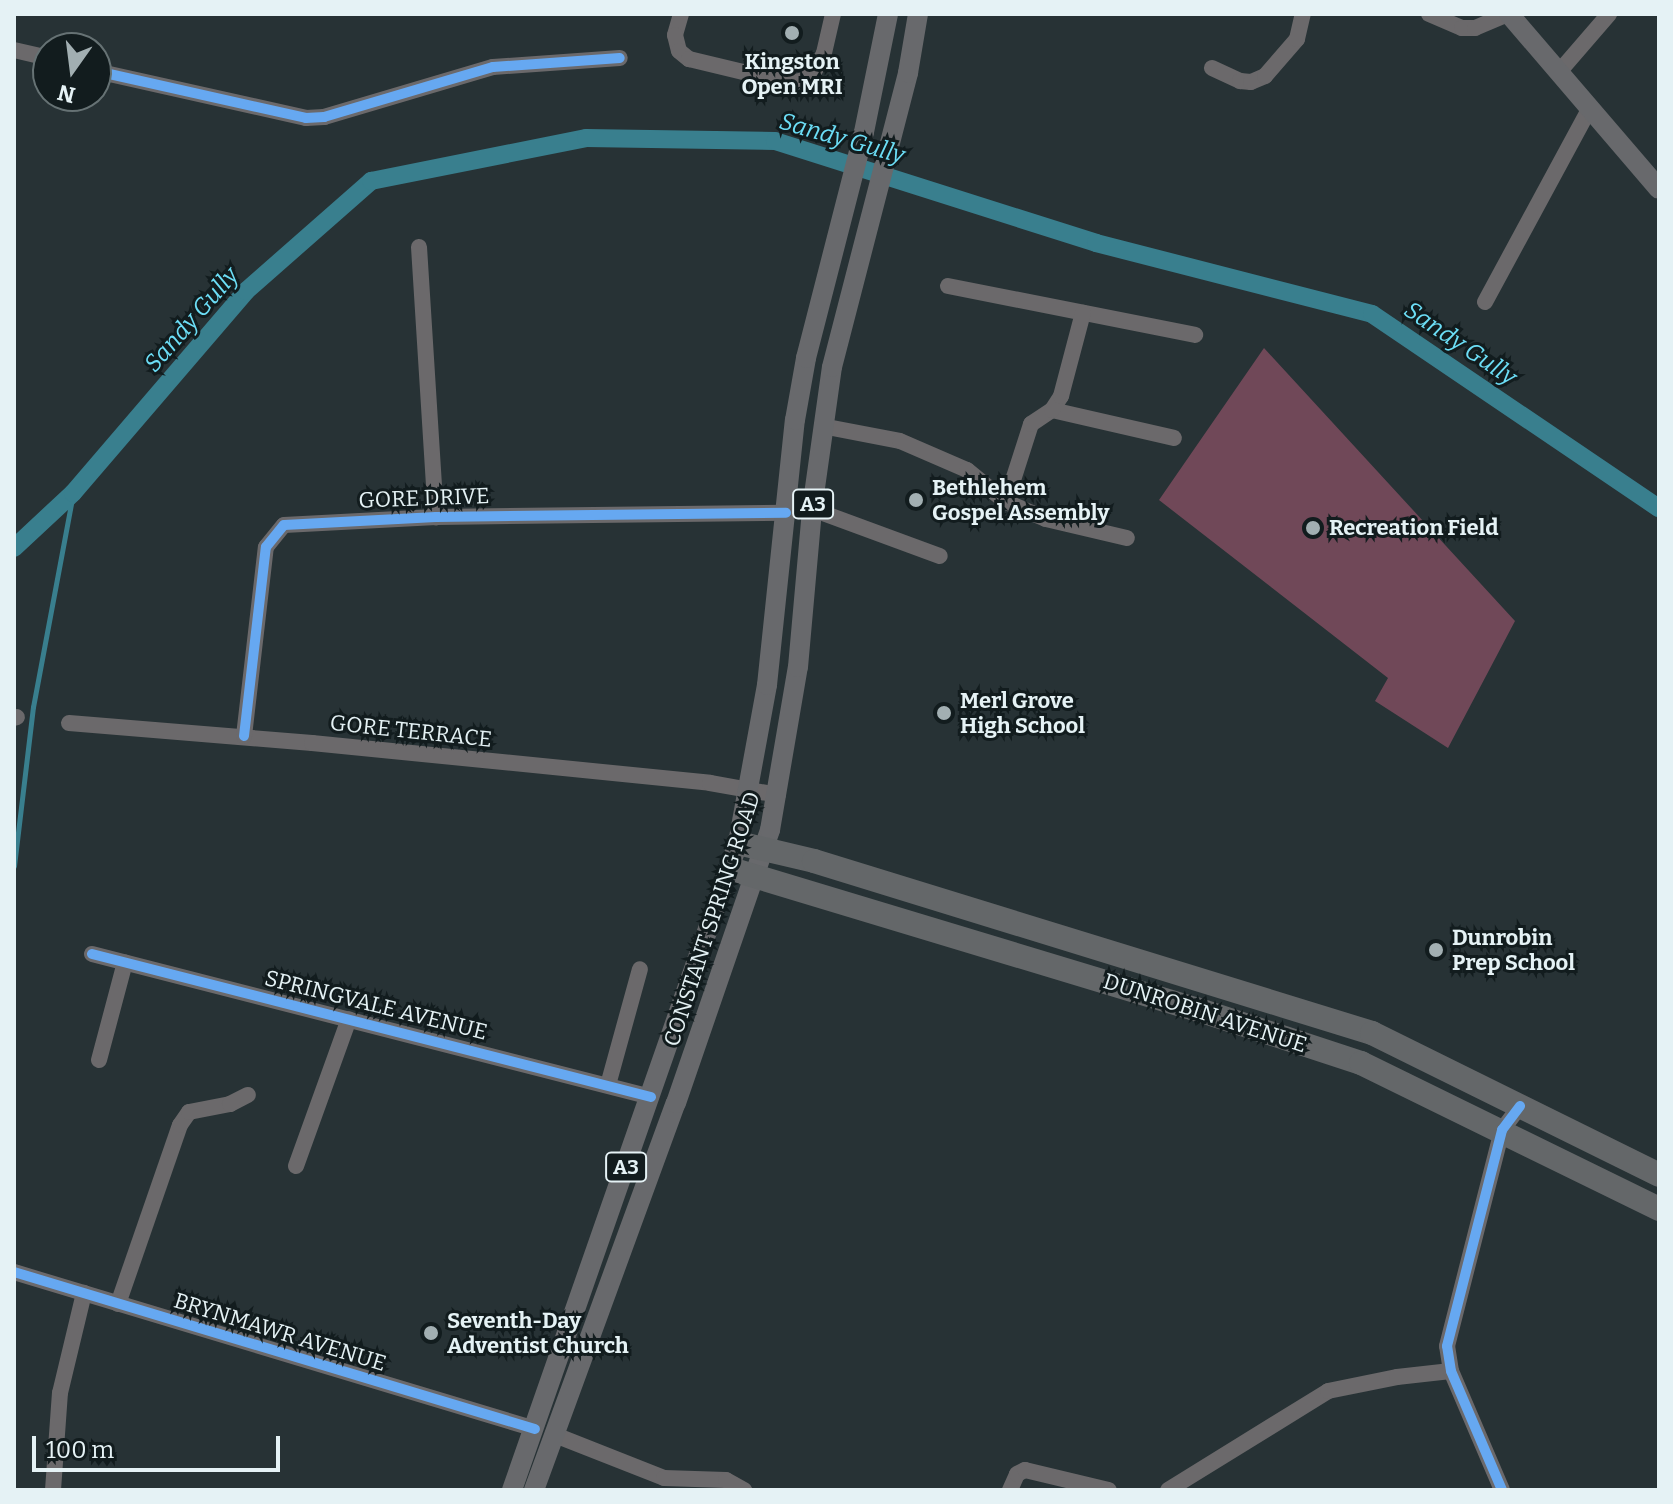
<!DOCTYPE html>
<style>
body{margin:0}
#map{position:relative;width:1673px;height:1504px;overflow:hidden;background:#273235;font-family:Bitter,serif}
div>[style]{position:absolute}
[style*='--x']{left:calc(var(--x)*1px);top:calc(var(--y)*1px);width:calc(var(--w)*1px);rotate:calc(var(--a)*1deg)}
.green>*{inset:0;background:#704858}
.stream>*{height:5px;margin:-2.5px;padding:0 2.5px;transform-origin:2.5px;border-radius:2.5px;background:#397f8e}
.canal>*{height:18px;margin:-9px;padding:0 9px;transform-origin:9px;border-radius:9px;background:#397f8e}
.minor>*{height:16px;margin:-8px;padding:0 8px;transform-origin:8px;border-radius:8px;background:#6b696b}
.major>*{height:20px;margin:-10px;padding:0 10px;transform-origin:10px;border-radius:10px;background:#68696c}
.highway>*{height:24px;margin:-12px;padding:0 12px;transform-origin:12px;border-radius:12px;background:#646769}
.cycleway>*{height:10px;margin:-5px;padding:0 5px;transform-origin:5px;border-radius:5px;background:#66a8f1}
.dots>*{width:22px;height:22px;translate:-50% -50%;box-sizing:border-box;border:4px solid #121c1e;border-radius:50%}
span{translate:-50% -50%;white-space:nowrap;text-align:center;line-height:1.15;-webkit-text-stroke:6px #121c1e;paint-order:stroke}
.shield-label span{padding:2px 6px;background:#121c1e;border:2px solid;border-radius:6px;-webkit-text-stroke-width:0}
.shield-label{font-size:20px;color:#e5f2f5;font-weight:700}
.poi-label{font-size:22px;color:#e5f2f5;font-weight:700}
.left{translate:0 -50%;text-align:left}
.street-label{font-size:22px;color:#e5f2f5}
.water-label{font-size:24px;color:#6cdef6;font-style:italic}
.frame{position:absolute;inset:0;border:16px solid #e5f2f5;pointer-events:none}
.north{position:absolute;left:32px;top:32px;width:80px;height:80px;box-sizing:border-box;background:#121c1e;border:2px solid #667274;border-radius:50%;rotate:194deg;font-size:22px;font-weight:700;line-height:32px;text-align:center;color:#e5f2f5}
.north::after{content:'';display:block;margin:auto;width:28px;height:36px;background:#a2afb2;clip-path:polygon(50% 0,100% 100%,50% 72%,0 100%)}
.scale{position:absolute;left:32px;top:1436px;width:248px;height:36px;box-sizing:border-box;border:4px solid #e5f2f5;border-top:0;padding-left:10px;font-size:24px;line-height:28px;white-space:nowrap;color:#e5f2f5;-webkit-text-stroke:6px #121c1e;paint-order:stroke}
</style>
<div id="map">
<div class="green">
<i style="clip-path:polygon(1264px 348px,1515px 621px,1448px 748px,1375px 701px,1388px 678px,1159px 500px)"></i>
</div>
<div class="stream">
<i style="--x:14;--y:866;--w:160;--a:-83.2"></i>
<i style="--x:33;--y:707;--w:218;--a:-79.4"></i>
</div>
<div class="canal">
<i style="--x:14;--y:548;--w:81;--a:-43"></i>
<i style="--x:73;--y:493;--w:266;--a:-49.4"></i>
<i style="--x:246;--y:291;--w:167;--a:-41.3"></i>
<i style="--x:371;--y:181;--w:219;--a:-11.3"></i>
<i style="--x:586;--y:138;--w:189;--a:0.9"></i>
<i style="--x:775;--y:141;--w:337;--a:17.6"></i>
<i style="--x:1096;--y:243;--w:285;--a:14.4"></i>
<i style="--x:1372;--y:314;--w:346;--a:34.1"></i>
</div>
<div class="minor">
<i style="--x:681;--y:14;--w:22;--a:106"></i>
<i style="--x:675;--y:35;--w:16;--a:76"></i>
<i style="--x:679;--y:51;--w:13;--a:39"></i>
<i style="--x:689;--y:59;--w:103;--a:13.5"></i>
<i style="--x:789;--y:83;--w:15;--a:-11"></i>
<i style="--x:804;--y:80;--w:13;--a:-39"></i>
<i style="--x:814;--y:72;--w:21;--a:-62"></i>
<i style="--x:824;--y:53;--w:40;--a:-77"></i>
<i style="--x:1429;--y:14;--w:36;--a:23"></i>
<i style="--x:1462;--y:28;--w:13;--a:0"></i>
<i style="--x:1475;--y:28;--w:36;--a:-23"></i>
<i style="--x:14;--y:50;--w:35;--a:13"></i>
<i style="--x:1212;--y:68;--w:31;--a:25"></i>
<i style="--x:1240;--y:81;--w:11;--a:5"></i>
<i style="--x:1251;--y:82;--w:15;--a:-23"></i>
<i style="--x:1265;--y:76;--w:49;--a:-49.1"></i>
<i style="--x:1297;--y:39;--w:26;--a:-77"></i>
<i style="--x:96;--y:71;--w:215;--a:12.6"></i>
<i style="--x:306;--y:118;--w:18;--a:-3"></i>
<i style="--x:324;--y:117;--w:176;--a:-16.5"></i>
<i style="--x:493;--y:67;--w:127;--a:-4.1"></i>
<i style="--x:1559;--y:72;--w:77;--a:-49.2"></i>
<i style="--x:419;--y:247;--w:271;--a:86.4"></i>
<i style="--x:948;--y:286;--w:252;--a:11.2"></i>
<i style="--x:1485;--y:302;--w:221;--a:-61.6"></i>
<i style="--x:1052;--y:410;--w:125;--a:12.9"></i>
<i style="--x:822;--y:426;--w:79;--a:10.9"></i>
<i style="--x:900;--y:441;--w:73;--a:23.4"></i>
<i style="--x:967;--y:470;--w:50;--a:39.4"></i>
<i style="--x:1006;--y:502;--w:43;--a:23"></i>
<i style="--x:1046;--y:519;--w:83;--a:13.2"></i>
<i style="--x:1006;--y:502;--w:82;--a:-72.2"></i>
<i style="--x:1031;--y:424;--w:25;--a:-34"></i>
<i style="--x:1052;--y:410;--w:17;--a:-57"></i>
<i style="--x:1061;--y:396;--w:86;--a:-75.2"></i>
<i style="--x:812;--y:509;--w:136;--a:20.2"></i>
<i style="--x:14;--y:718;--w:3;--a:-18"></i>
<i style="--x:69;--y:723;--w:244;--a:4.7"></i>
<i style="--x:312;--y:743;--w:400;--a:5.7"></i>
<i style="--x:710;--y:783;--w:69;--a:10"></i>
<i style="--x:244;--y:736;--w:190;--a:-83.4"></i>
<i style="--x:266;--y:547;--w:28;--a:-51"></i>
<i style="--x:284;--y:525;--w:152;--a:-3"></i>
<i style="--x:436;--y:517;--w:350;--a:-0.7"></i>
<i style="--x:92;--y:954;--w:577;--a:14.35"></i>
<i style="--x:99;--y:1060;--w:101;--a:-75.1"></i>
<i style="--x:608;--y:1085;--w:120;--a:-74.6"></i>
<i style="--x:296;--y:1166;--w:156;--a:-70.2"></i>
<i style="--x:14;--y:1272;--w:544;--a:16.77"></i>
<i style="--x:118;--y:1304;--w:189;--a:-70.9"></i>
<i style="--x:180;--y:1125;--w:16;--a:-55"></i>
<i style="--x:189;--y:1112;--w:42;--a:-11"></i>
<i style="--x:230;--y:1104;--w:20;--a:-27"></i>
<i style="--x:555;--y:1435;--w:117;--a:21.5"></i>
<i style="--x:664;--y:1478;--w:62;--a:1.8"></i>
<i style="--x:726;--y:1480;--w:21;--a:29"></i>
<i style="--x:53;--y:1490;--w:97;--a:-85.9"></i>
<i style="--x:60;--y:1393;--w:103;--a:-76.5"></i>
<i style="--x:1010;--y:1490;--w:17;--a:-66"></i>
<i style="--x:1017;--y:1474;--w:9;--a:-27"></i>
<i style="--x:1025;--y:1470;--w:86;--a:13.4"></i>
<i style="--x:1168;--y:1490;--w:188;--a:-31.7"></i>
<i style="--x:1328;--y:1391;--w:70;--a:-11.5"></i>
<i style="--x:1397;--y:1377;--w:54;--a:-6.3"></i>
<i style="--x:1502;--y:1490;--w:129;--a:-113.2"></i>
<i style="--x:1451;--y:1371;--w:25;--a:-99"></i>
<i style="--x:1447;--y:1346;--w:223;--a:-75.7"></i>
<i style="--x:1502;--y:1130;--w:30;--a:-53"></i>
</div>
<div class="major">
<i style="--x:1509;--y:14;--w:230;--a:49.4"></i>
<i style="--x:512;--y:1490;--w:685;--a:-70.75"></i>
<i style="--x:738;--y:843;--w:161;--a:-79.6"></i>
<i style="--x:767;--y:685;--w:266;--a:-84"></i>
<i style="--x:795;--y:420;--w:63;--a:-79.9"></i>
<i style="--x:806;--y:358;--w:233;--a:-75.6"></i>
<i style="--x:864;--y:132;--w:120;--a:-78.5"></i>
<i style="--x:534;--y:1490;--w:412;--a:-69.9"></i>
<i style="--x:676;--y:1103;--w:289;--a:-71"></i>
<i style="--x:770;--y:830;--w:165;--a:-80.3"></i>
<i style="--x:798;--y:667;--w:159;--a:-84.9"></i>
<i style="--x:812;--y:509;--w:143;--a:-82"></i>
<i style="--x:832;--y:367;--w:304;--a:-75.5"></i>
<i style="--x:908;--y:73;--w:60;--a:-80.4"></i>
</div>
<div class="highway">
<i style="--x:738;--y:843;--w:78;--a:13.3"></i>
<i style="--x:814;--y:861;--w:584;--a:17.13"></i>
<i style="--x:1372;--y:1033;--w:320;--a:26.3"></i>
<i style="--x:731;--y:869;--w:486;--a:16.8"></i>
<i style="--x:1196;--y:1009;--w:174;--a:18.1"></i>
<i style="--x:1361;--y:1063;--w:332;--a:26.1"></i>
</div>
<div class="cycleway">
<i style="--x:96;--y:71;--w:215;--a:12.6"></i>
<i style="--x:306;--y:118;--w:18;--a:-3"></i>
<i style="--x:324;--y:117;--w:176;--a:-16.5"></i>
<i style="--x:493;--y:67;--w:127;--a:-4.1"></i>
<i style="--x:244;--y:736;--w:190;--a:-83.4"></i>
<i style="--x:266;--y:547;--w:28;--a:-51"></i>
<i style="--x:284;--y:525;--w:152;--a:-3"></i>
<i style="--x:436;--y:517;--w:350;--a:-0.7"></i>
<i style="--x:92;--y:954;--w:577;--a:14.35"></i>
<i style="--x:14;--y:1272;--w:544;--a:16.77"></i>
<i style="--x:1502;--y:1490;--w:129;--a:-113.2"></i>
<i style="--x:1451;--y:1371;--w:25;--a:-99"></i>
<i style="--x:1447;--y:1346;--w:223;--a:-75.7"></i>
<i style="--x:1502;--y:1130;--w:30;--a:-53"></i>
</div>
<div class="dots">
<i style="left:792px;top:33px;background:#a2afb2"></i>
<i style="left:916px;top:500px;background:#a2afb2"></i>
<i style="left:1313px;top:528px;background:#a2afb2"></i>
<i style="left:944px;top:713px;background:#a2afb2"></i>
<i style="left:1436px;top:950px;background:#a2afb2"></i>
<i style="left:431px;top:1333px;background:#a2afb2"></i>
</div>
<div class="shield-label">
<span style="left:813px;top:504px">A3</span>
<span style="left:626px;top:1167px">A3</span>
</div>
<div class="poi-label">
<span style="left:792px;top:74px">Kingston<br>Open MRI</span>
<span class="left" style="left:932px;top:500px">Bethlehem<br>Gospel Assembly</span>
<span class="left" style="left:1329px;top:528px">Recreation Field</span>
<span class="left" style="left:960px;top:713px">Merl Grove<br>High School</span>
<span class="left" style="left:1452px;top:950px">Dunrobin<br>Prep School</span>
<span class="left" style="left:447px;top:1333px">Seventh-Day<br>Adventist Church</span>
</div>
<div class="street-label">
<span style="left:424px;top:498px;rotate:-2deg">GORE DRIVE</span>
<span style="left:411px;top:731px;rotate:6deg">GORE TERRACE</span>
<span style="left:712px;top:919px;rotate:-72deg">CONSTANT SPRING ROAD</span>
<span style="left:376px;top:1005px;rotate:14deg">SPRINGVALE AVENUE</span>
<span style="left:1205px;top:1013px;rotate:18deg">DUNROBIN AVENUE</span>
<span style="left:280px;top:1332px;rotate:17deg">BRYNMAWR AVENUE</span>
</div>
<div class="water-label">
<span style="left:842px;top:139px;rotate:16deg">Sandy Gully</span>
<span style="left:192px;top:320px;rotate:-49deg">Sandy Gully</span>
<span style="left:1460px;top:344px;rotate:34deg">Sandy Gully</span>
</div>
<div class="frame"></div>
<div class="north">N</div>
<div class="scale">100 m</div>
</div>
